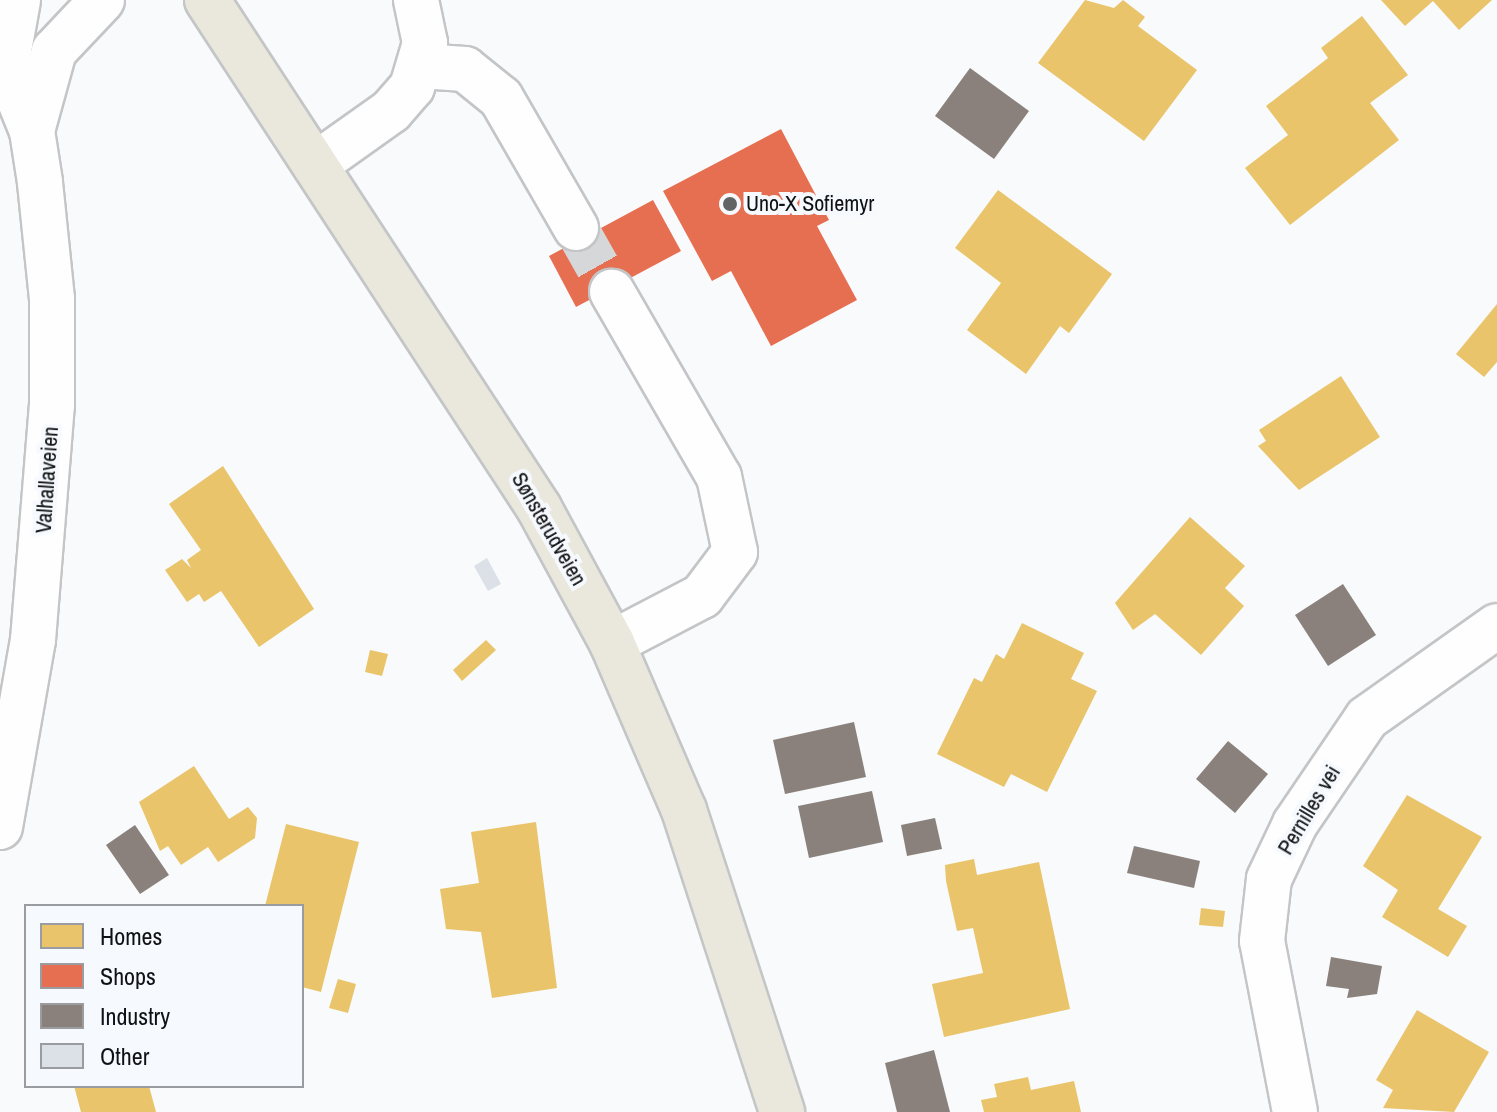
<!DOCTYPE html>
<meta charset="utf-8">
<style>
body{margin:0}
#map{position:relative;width:1497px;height:1112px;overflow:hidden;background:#f8fafc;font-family:"Archivo Narrow",sans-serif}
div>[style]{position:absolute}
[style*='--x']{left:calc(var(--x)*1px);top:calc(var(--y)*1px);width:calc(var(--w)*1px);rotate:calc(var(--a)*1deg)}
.homes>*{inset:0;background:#e9c46a}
.shops>*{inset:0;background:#e76f51}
.industry>*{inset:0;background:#8a817c}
.building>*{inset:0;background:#dce1e7}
.minor-tunnel>*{height:44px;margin-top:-22px;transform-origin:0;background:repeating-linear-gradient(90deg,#d5d7d9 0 44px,transparent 0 66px)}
.roads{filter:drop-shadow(2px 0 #c4c5c7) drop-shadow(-2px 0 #c4c5c7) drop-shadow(0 2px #c4c5c7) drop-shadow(0 -2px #c4c5c7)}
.minor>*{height:44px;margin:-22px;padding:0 22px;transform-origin:22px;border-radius:22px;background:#fefeff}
.major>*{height:44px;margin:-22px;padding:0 22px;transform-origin:22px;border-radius:22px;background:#eae8dc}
.dots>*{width:22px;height:22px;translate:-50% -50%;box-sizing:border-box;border:4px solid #f6f9fe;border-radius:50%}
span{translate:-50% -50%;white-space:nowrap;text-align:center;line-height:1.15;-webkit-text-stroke:8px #f6f9fe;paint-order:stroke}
.poi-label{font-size:22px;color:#0f1112}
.left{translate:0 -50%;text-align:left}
.street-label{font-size:22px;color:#0f1112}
.legend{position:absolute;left:24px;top:904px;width:280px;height:184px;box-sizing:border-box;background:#f6f9fe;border:2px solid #9a9ca0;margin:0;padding:10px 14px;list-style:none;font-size:24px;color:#0f1112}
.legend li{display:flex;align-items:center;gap:16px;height:40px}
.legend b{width:40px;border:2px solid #9a9ca0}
</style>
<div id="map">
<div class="homes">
<i style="clip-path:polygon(1085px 0,1114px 8px,1123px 0,1145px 17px,1138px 26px,1197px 70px,1144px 141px,1038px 63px)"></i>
<i style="clip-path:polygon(1381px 0,1492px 0,1459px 30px,1433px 1px,1405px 26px)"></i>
<i style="clip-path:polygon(1362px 16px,1408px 75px,1370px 103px,1399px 140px,1290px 225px,1245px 168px,1288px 135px,1266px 106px,1328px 58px,1321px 48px)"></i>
<i style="clip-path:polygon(998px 190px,1112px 274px,1069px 333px,1060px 326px,1026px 374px,967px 330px,1001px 283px,955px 248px)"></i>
<i style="clip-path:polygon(1497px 304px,1497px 362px,1484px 377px,1456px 354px)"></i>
<i style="clip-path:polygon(1341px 376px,1380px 437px,1299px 490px,1258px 446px,1266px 441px,1259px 430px)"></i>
<i style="clip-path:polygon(223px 466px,314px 609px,259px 647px,221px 591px,204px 602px,199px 594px,187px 602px,165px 570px,182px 559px,191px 568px,187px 560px,201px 550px,169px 504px)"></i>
<i style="clip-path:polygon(1190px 517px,1245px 566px,1225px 588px,1244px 606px,1201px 655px,1155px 614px,1133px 630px,1115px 603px)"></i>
<i style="clip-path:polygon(1022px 623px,1084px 653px,1071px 679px,1097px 691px,1047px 792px,1011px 774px,1004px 787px,937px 754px,974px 678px,982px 682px,996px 654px,1004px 659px)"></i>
<i style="clip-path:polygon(486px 640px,496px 650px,462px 681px,453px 670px)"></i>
<i style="clip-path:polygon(370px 650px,388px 654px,382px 676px,365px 672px)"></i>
<i style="clip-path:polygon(194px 766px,229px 819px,248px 807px,257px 818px,255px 838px,218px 862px,208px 847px,181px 865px,168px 846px,160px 851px,139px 802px)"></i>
<i style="clip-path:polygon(1407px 795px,1482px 837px,1438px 909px,1467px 926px,1448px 957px,1382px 917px,1398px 890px,1363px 866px)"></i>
<i style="clip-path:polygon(536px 822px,557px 988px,492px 998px,481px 932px,446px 929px,440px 889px,479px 883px,471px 832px)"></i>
<i style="clip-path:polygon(286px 824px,359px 842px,321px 992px,302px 987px,302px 906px,265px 906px)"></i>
<i style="clip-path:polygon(974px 859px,977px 875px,1039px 862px,1070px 1009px,944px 1037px,932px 984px,983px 973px,973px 928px,957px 931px,946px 881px,945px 865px)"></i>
<i style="clip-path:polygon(1201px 908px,1225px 911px,1223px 927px,1199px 925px)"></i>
<i style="clip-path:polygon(338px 979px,356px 984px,348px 1013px,329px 1008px)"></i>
<i style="clip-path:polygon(1417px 1010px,1489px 1052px,1454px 1112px,1383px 1108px,1393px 1090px,1376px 1080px)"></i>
<i style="clip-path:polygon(1028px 1077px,1031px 1090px,1074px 1081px,1081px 1112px,984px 1112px,981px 1100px,997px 1097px,994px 1084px)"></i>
<i style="clip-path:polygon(74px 1086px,149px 1086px,156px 1112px,81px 1112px)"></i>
</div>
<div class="shops">
<i style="clip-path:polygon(781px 129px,829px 220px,817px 226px,857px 300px,771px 346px,731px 271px,712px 281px,663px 191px)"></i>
<i style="clip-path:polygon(653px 200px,681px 251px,576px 307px,549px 256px)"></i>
</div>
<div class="industry">
<i style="clip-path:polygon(970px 68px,1029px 111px,994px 159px,935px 116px)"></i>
<i style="clip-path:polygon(1343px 584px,1376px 635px,1328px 666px,1295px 615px)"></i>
<i style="clip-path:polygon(854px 722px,866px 777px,785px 794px,773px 740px)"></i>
<i style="clip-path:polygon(1228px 741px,1268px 774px,1235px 813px,1196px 779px)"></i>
<i style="clip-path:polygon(872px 791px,883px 842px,809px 858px,798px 806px)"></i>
<i style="clip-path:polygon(935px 818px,942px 849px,907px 856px,901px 825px)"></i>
<i style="clip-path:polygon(135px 825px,169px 875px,140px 894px,106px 845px)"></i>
<i style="clip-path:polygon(1134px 846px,1200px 861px,1194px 888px,1127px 873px)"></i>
<i style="clip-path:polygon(1331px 957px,1382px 966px,1377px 994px,1347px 998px,1349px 989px,1326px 986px)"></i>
<i style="clip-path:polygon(934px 1050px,950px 1112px,897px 1112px,885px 1063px)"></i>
</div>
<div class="building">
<i style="clip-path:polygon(487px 558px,501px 584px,488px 591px,474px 566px)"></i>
</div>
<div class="minor-tunnel">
<i style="--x:576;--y:228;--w:73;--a:60.6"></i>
</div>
<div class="roads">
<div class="minor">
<i style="--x:420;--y:66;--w:45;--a:3.8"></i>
<i style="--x:465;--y:69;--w:46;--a:38.9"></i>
<i style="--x:501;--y:98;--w:150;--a:60"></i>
<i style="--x:32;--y:131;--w:83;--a:-74.6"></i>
<i style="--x:54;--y:51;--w:70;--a:-46.7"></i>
<i style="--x:315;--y:165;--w:93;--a:-35.4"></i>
<i style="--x:391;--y:111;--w:32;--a:-49"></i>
<i style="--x:412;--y:87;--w:46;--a:-73.5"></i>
<i style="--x:425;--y:43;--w:44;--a:-101.8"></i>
<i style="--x:612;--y:643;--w:102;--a:-27.6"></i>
<i style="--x:702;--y:596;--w:55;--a:-53.1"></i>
<i style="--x:735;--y:552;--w:77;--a:-102"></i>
<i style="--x:719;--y:477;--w:214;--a:-120"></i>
<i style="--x:0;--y:827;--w:190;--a:-80"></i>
<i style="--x:33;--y:640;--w:236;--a:-85.4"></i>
<i style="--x:52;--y:405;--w:106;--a:-90"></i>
<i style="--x:52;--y:299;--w:118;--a:-95.9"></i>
<i style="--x:40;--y:182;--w:52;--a:-98.9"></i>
<i style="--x:32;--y:131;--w:69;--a:-112.1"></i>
<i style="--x:6;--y:67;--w:68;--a:-79.8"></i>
<i style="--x:1295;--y:1112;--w:174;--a:-100.9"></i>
<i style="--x:1262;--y:941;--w:62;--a:-83.6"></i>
<i style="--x:1269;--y:879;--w:61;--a:-64.7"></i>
<i style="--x:1295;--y:824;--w:128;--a:-55.8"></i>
<i style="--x:1367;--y:718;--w:159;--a:-35.3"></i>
</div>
<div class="major">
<i style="--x:207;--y:0;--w:607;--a:56.83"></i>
<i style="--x:539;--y:508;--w:153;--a:61.6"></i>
<i style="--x:612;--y:643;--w:182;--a:66.7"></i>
<i style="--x:684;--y:810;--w:318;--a:72"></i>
</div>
</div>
<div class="dots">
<i style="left:730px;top:204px;background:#616364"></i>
</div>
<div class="poi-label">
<span class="left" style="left:746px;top:204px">Uno-X Sofiemyr</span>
</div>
<div class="street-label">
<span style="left:47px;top:480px;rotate:-86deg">Valhallaveien</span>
<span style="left:549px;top:529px;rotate:60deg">Sønsterudveien</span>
<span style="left:1309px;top:810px;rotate:-59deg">Pernilles vei</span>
</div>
<ul class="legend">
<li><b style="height:22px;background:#e9c46a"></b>Homes</li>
<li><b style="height:22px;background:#e76f51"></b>Shops</li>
<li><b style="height:22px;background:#8a817c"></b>Industry</li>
<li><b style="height:22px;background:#dce1e7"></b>Other</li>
</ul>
</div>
